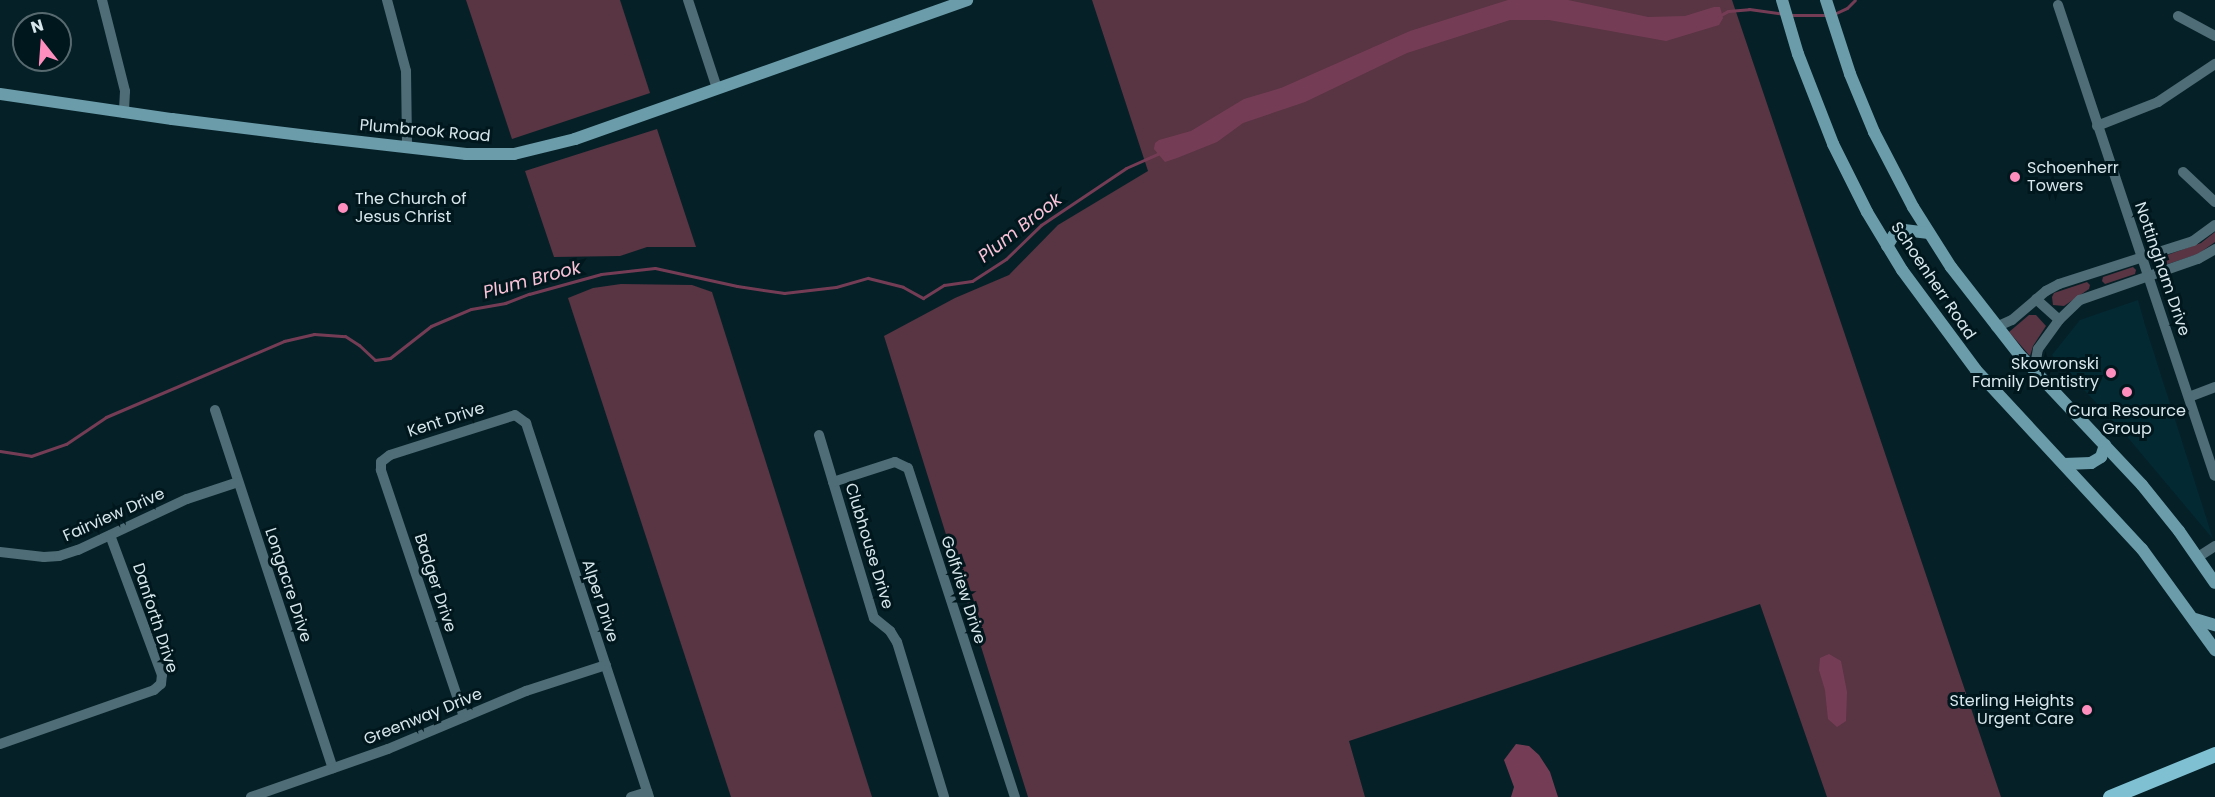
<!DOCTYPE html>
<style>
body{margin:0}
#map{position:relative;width:2215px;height:797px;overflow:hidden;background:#062027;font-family:Poppins,sans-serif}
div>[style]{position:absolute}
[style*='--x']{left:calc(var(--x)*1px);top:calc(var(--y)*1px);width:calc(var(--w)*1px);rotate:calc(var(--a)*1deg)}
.built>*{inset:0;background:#032933}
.green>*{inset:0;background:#593443}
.water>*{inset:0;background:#753d55}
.stream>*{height:3px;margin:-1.5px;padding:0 1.5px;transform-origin:1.5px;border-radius:1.5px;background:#753d55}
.street>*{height:10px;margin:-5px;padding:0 5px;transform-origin:5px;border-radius:5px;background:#4f6d76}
.secondary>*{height:12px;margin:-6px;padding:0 6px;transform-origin:6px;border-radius:6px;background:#6b9caa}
.primary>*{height:15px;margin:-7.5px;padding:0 7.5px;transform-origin:7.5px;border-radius:7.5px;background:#7fc0d3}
.dots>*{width:16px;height:16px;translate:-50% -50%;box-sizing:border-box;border:3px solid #00171d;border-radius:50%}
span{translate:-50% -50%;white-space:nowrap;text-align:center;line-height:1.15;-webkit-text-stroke:6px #00171d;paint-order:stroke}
.street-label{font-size:16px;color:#d7e7eb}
.poi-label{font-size:16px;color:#d7e7eb}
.left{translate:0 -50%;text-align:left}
.right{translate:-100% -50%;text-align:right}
.water-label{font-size:18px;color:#fac3d8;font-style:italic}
.north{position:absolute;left:12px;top:12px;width:60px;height:60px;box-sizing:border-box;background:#00171d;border:2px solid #566a6f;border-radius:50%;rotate:343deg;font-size:16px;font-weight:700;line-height:24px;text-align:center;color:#d7e7eb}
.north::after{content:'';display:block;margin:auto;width:21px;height:27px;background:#fe8ebd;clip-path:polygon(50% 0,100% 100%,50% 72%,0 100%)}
</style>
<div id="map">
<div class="built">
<i style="clip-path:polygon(2138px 300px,2145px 325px,2213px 539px,2124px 433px,2052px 355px,2080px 320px)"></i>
</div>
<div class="green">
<i style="clip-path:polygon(466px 0,620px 0,650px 93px,512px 139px)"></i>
<i style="clip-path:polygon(1092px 0,1732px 0,2001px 797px,1827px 797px,1760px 604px,1349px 741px,1365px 797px,1028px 797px,884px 336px,955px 298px,1009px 275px,1058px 225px,1148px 171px)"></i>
<i style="clip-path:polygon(657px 129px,696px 247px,647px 247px,620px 256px,554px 257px,525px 171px)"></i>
<i style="clip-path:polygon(2215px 232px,2215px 242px,2198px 254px,2159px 267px,2154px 264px,2156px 259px,2201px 243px)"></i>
<i style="clip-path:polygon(2133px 267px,2136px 270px,2135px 274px,2105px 284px,2102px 281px,2103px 277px)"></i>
<i style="clip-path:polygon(2087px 282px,2090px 285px,2089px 289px,2064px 306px,2053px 305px,2052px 297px,2054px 293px)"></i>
<i style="clip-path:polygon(621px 284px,692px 285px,712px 292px,872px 797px,731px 797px,568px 298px,593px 288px)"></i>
<i style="clip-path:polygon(2029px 315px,2036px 315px,2046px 326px,2033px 346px,2030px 356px,2009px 332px)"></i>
</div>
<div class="water">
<i style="clip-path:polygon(1508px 0,1568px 0,1648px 17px,1685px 16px,1714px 7px,1720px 7px,1723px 18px,1719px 25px,1666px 41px,1549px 20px,1510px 20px,1407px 53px,1305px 102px,1243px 123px,1217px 142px,1177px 158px,1165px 162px,1154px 149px,1155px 143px,1159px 140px,1191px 131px,1244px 99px,1281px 88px,1410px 31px)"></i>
<i style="clip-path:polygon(1829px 654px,1841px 661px,1847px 692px,1846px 721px,1837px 727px,1828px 719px,1825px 690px,1819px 670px,1820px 658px)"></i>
<i style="clip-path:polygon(1516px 744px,1529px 746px,1539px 755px,1550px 772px,1558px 797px,1511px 797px,1514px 787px,1504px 760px)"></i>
</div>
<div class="stream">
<i style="--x:1834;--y:14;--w:14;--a:-25"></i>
<i style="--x:1847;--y:8;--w:11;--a:-45"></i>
<i style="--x:1789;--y:15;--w:38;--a:0"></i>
<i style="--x:1719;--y:16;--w:10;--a:-29"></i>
<i style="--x:1728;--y:11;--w:21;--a:-5"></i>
<i style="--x:1749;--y:9;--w:34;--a:8"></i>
<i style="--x:0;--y:451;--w:31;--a:9"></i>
<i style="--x:31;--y:456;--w:37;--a:-19"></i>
<i style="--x:66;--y:444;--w:48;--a:-34"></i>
<i style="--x:106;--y:417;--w:194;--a:-23.1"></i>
<i style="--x:284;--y:341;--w:31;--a:-13"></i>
<i style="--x:314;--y:334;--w:31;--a:4"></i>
<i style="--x:345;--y:336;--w:17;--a:33"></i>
<i style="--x:359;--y:345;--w:22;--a:43"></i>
<i style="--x:375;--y:360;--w:15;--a:-8"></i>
<i style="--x:390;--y:358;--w:52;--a:-38"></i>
<i style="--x:431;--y:326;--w:43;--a:-23"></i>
<i style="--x:471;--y:309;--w:35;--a:-10"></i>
<i style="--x:505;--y:303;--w:26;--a:-21"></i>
<i style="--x:529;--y:294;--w:75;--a:-15.5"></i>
<i style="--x:601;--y:274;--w:54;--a:-6.3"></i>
<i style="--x:655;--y:268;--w:84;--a:12.4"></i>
<i style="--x:737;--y:286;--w:48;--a:8.5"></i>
<i style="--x:784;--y:293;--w:52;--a:-6.6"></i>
<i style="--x:836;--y:287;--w:33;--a:-16"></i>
<i style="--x:868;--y:278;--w:36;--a:14"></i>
<i style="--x:903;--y:287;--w:23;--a:29"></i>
<i style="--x:923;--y:298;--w:25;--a:-32"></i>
<i style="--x:944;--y:285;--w:28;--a:-8"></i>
<i style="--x:972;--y:281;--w:40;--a:-32.9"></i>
<i style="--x:1006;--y:259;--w:49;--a:-44.2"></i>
<i style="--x:1041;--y:225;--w:102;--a:-33.8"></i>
<i style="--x:1126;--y:168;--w:36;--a:-24"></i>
</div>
<div class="street">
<i style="--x:102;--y:0;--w:94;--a:75.8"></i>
<i style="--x:125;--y:91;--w:22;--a:93"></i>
<i style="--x:387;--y:0;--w:73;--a:75"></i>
<i style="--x:406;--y:71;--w:76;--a:89.2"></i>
<i style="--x:688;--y:0;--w:93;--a:71.8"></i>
<i style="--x:2058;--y:5;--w:496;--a:71.6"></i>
<i style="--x:2178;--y:16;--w:42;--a:28.4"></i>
<i style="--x:2097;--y:126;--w:66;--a:-21.5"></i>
<i style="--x:2158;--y:102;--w:69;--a:-33.7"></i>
<i style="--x:2183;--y:172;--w:44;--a:43.2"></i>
<i style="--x:2036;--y:299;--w:31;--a:42"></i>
<i style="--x:1996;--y:327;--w:17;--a:-24"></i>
<i style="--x:2012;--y:320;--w:45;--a:-40.5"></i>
<i style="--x:2046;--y:291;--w:15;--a:-28"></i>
<i style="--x:2059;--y:284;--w:141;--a:-17.8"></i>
<i style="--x:2193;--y:241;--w:27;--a:-36"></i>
<i style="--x:2038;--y:375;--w:15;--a:-98"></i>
<i style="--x:2036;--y:360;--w:11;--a:-80"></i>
<i style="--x:2038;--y:349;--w:36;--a:-54"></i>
<i style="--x:2059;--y:320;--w:29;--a:-44"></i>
<i style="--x:2080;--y:300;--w:125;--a:-19.2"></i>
<i style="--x:2198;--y:259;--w:20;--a:-30"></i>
<i style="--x:2189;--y:397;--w:28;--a:-21"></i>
<i style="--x:215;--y:410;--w:377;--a:71.8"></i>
<i style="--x:819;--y:435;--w:191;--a:73.3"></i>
<i style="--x:874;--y:618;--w:21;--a:39"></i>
<i style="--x:890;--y:631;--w:13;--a:58"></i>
<i style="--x:897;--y:642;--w:162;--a:73.1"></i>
<i style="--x:833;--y:482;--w:65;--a:-17.9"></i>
<i style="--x:895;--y:462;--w:14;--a:25"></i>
<i style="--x:908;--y:468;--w:346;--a:72"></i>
<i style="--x:0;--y:552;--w:44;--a:6.5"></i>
<i style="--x:44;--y:557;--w:15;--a:-4"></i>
<i style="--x:59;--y:556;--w:20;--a:-18"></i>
<i style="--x:78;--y:550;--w:120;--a:-25.1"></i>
<i style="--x:187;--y:499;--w:54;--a:-18.4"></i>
<i style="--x:2198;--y:557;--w:20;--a:-33"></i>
<i style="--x:464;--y:717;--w:261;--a:-108.6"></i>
<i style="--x:381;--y:470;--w:8;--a:-90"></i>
<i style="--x:381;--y:462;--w:11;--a:-38"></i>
<i style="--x:390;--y:455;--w:131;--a:-17.7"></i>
<i style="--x:515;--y:415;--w:14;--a:36"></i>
<i style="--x:526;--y:423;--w:394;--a:71.8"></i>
<i style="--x:0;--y:744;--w:163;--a:-19.3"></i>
<i style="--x:154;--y:690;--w:9;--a:-41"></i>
<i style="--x:161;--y:684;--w:9;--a:-84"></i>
<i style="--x:162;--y:675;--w:149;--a:-110.4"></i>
<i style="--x:251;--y:797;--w:145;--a:-19.3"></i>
<i style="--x:388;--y:749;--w:150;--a:-22.8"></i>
<i style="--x:526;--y:691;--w:84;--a:-18"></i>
<i style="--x:631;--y:797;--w:17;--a:-17"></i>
</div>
<div class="secondary">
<i style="--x:1782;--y:0;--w:56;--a:73.5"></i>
<i style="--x:1798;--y:54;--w:97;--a:68.7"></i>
<i style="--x:1833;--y:144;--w:76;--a:63.4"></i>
<i style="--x:1867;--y:212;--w:68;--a:58.9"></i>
<i style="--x:1902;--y:270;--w:124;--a:53.5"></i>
<i style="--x:1976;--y:370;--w:244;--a:47.2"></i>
<i style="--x:2142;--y:549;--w:125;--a:54.1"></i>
<i style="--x:1826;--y:0;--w:78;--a:72"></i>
<i style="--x:1850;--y:74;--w:63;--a:67.5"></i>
<i style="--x:1874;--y:132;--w:85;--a:62.5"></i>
<i style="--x:1913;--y:207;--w:71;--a:57.7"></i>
<i style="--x:1951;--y:267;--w:109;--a:52.1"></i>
<i style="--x:2018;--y:353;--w:181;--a:46.8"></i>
<i style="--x:2142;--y:485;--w:59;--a:51.2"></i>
<i style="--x:2179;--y:531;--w:63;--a:55.3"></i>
<i style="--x:0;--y:94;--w:174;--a:8.3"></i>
<i style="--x:172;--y:119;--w:146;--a:7.1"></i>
<i style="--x:317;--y:137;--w:150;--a:6.5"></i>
<i style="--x:466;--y:154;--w:48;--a:0"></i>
<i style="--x:514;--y:154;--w:63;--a:-13.8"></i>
<i style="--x:575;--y:139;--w:416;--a:-19.5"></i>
<i style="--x:1887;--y:246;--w:13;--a:-58"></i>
<i style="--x:1894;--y:235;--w:11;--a:-27"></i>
<i style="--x:1904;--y:230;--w:25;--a:7"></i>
<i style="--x:2064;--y:464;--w:27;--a:-2"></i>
<i style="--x:2091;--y:463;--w:12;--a:-31"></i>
<i style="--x:2101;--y:457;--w:13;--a:-72"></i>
<i style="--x:2195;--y:619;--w:21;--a:17"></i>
</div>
<div class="primary">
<i style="--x:2110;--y:797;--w:113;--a:-22.3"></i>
</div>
<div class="dots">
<i style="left:2015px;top:177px;background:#fe8ebd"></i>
<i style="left:343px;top:208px;background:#fe8ebd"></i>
<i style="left:2111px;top:373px;background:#fe8ebd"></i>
<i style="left:2127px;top:392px;background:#fe8ebd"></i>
<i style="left:2087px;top:710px;background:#fe8ebd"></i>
</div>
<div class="street-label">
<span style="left:425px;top:131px;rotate:5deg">Plumbrook Road</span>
<span style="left:2162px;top:269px;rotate:71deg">Nottingham Drive</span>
<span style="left:1933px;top:281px;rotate:56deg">Schoenherr Road</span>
<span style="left:446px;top:420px;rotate:-18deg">Kent Drive</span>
<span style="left:114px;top:515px;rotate:-24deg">Fairview Drive</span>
<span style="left:869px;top:546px;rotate:73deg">Clubhouse Drive</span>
<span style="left:435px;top:583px;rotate:72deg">Badger Drive</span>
<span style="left:288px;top:585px;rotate:72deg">Longacre Drive</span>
<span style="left:963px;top:590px;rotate:72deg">Golfview Drive</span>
<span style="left:600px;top:601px;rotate:72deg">Alper Drive</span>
<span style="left:155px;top:618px;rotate:72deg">Danforth Drive</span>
<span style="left:423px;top:717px;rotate:-22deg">Greenway Drive</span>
</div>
<div class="poi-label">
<span class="left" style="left:2027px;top:177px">Schoenherr<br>Towers</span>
<span class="left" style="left:355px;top:208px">The Church of<br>Jesus Christ</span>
<span class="right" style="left:2099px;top:373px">Skowronski<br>Family Dentistry</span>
<span style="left:2127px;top:420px">Cura Resource<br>Group</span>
<span class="right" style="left:2074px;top:710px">Sterling Heights<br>Urgent Care</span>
</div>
<div class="water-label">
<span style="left:1020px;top:228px;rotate:-38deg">Plum Brook</span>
<span style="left:532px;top:280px;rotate:-15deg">Plum Brook</span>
</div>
<div class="north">N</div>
</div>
